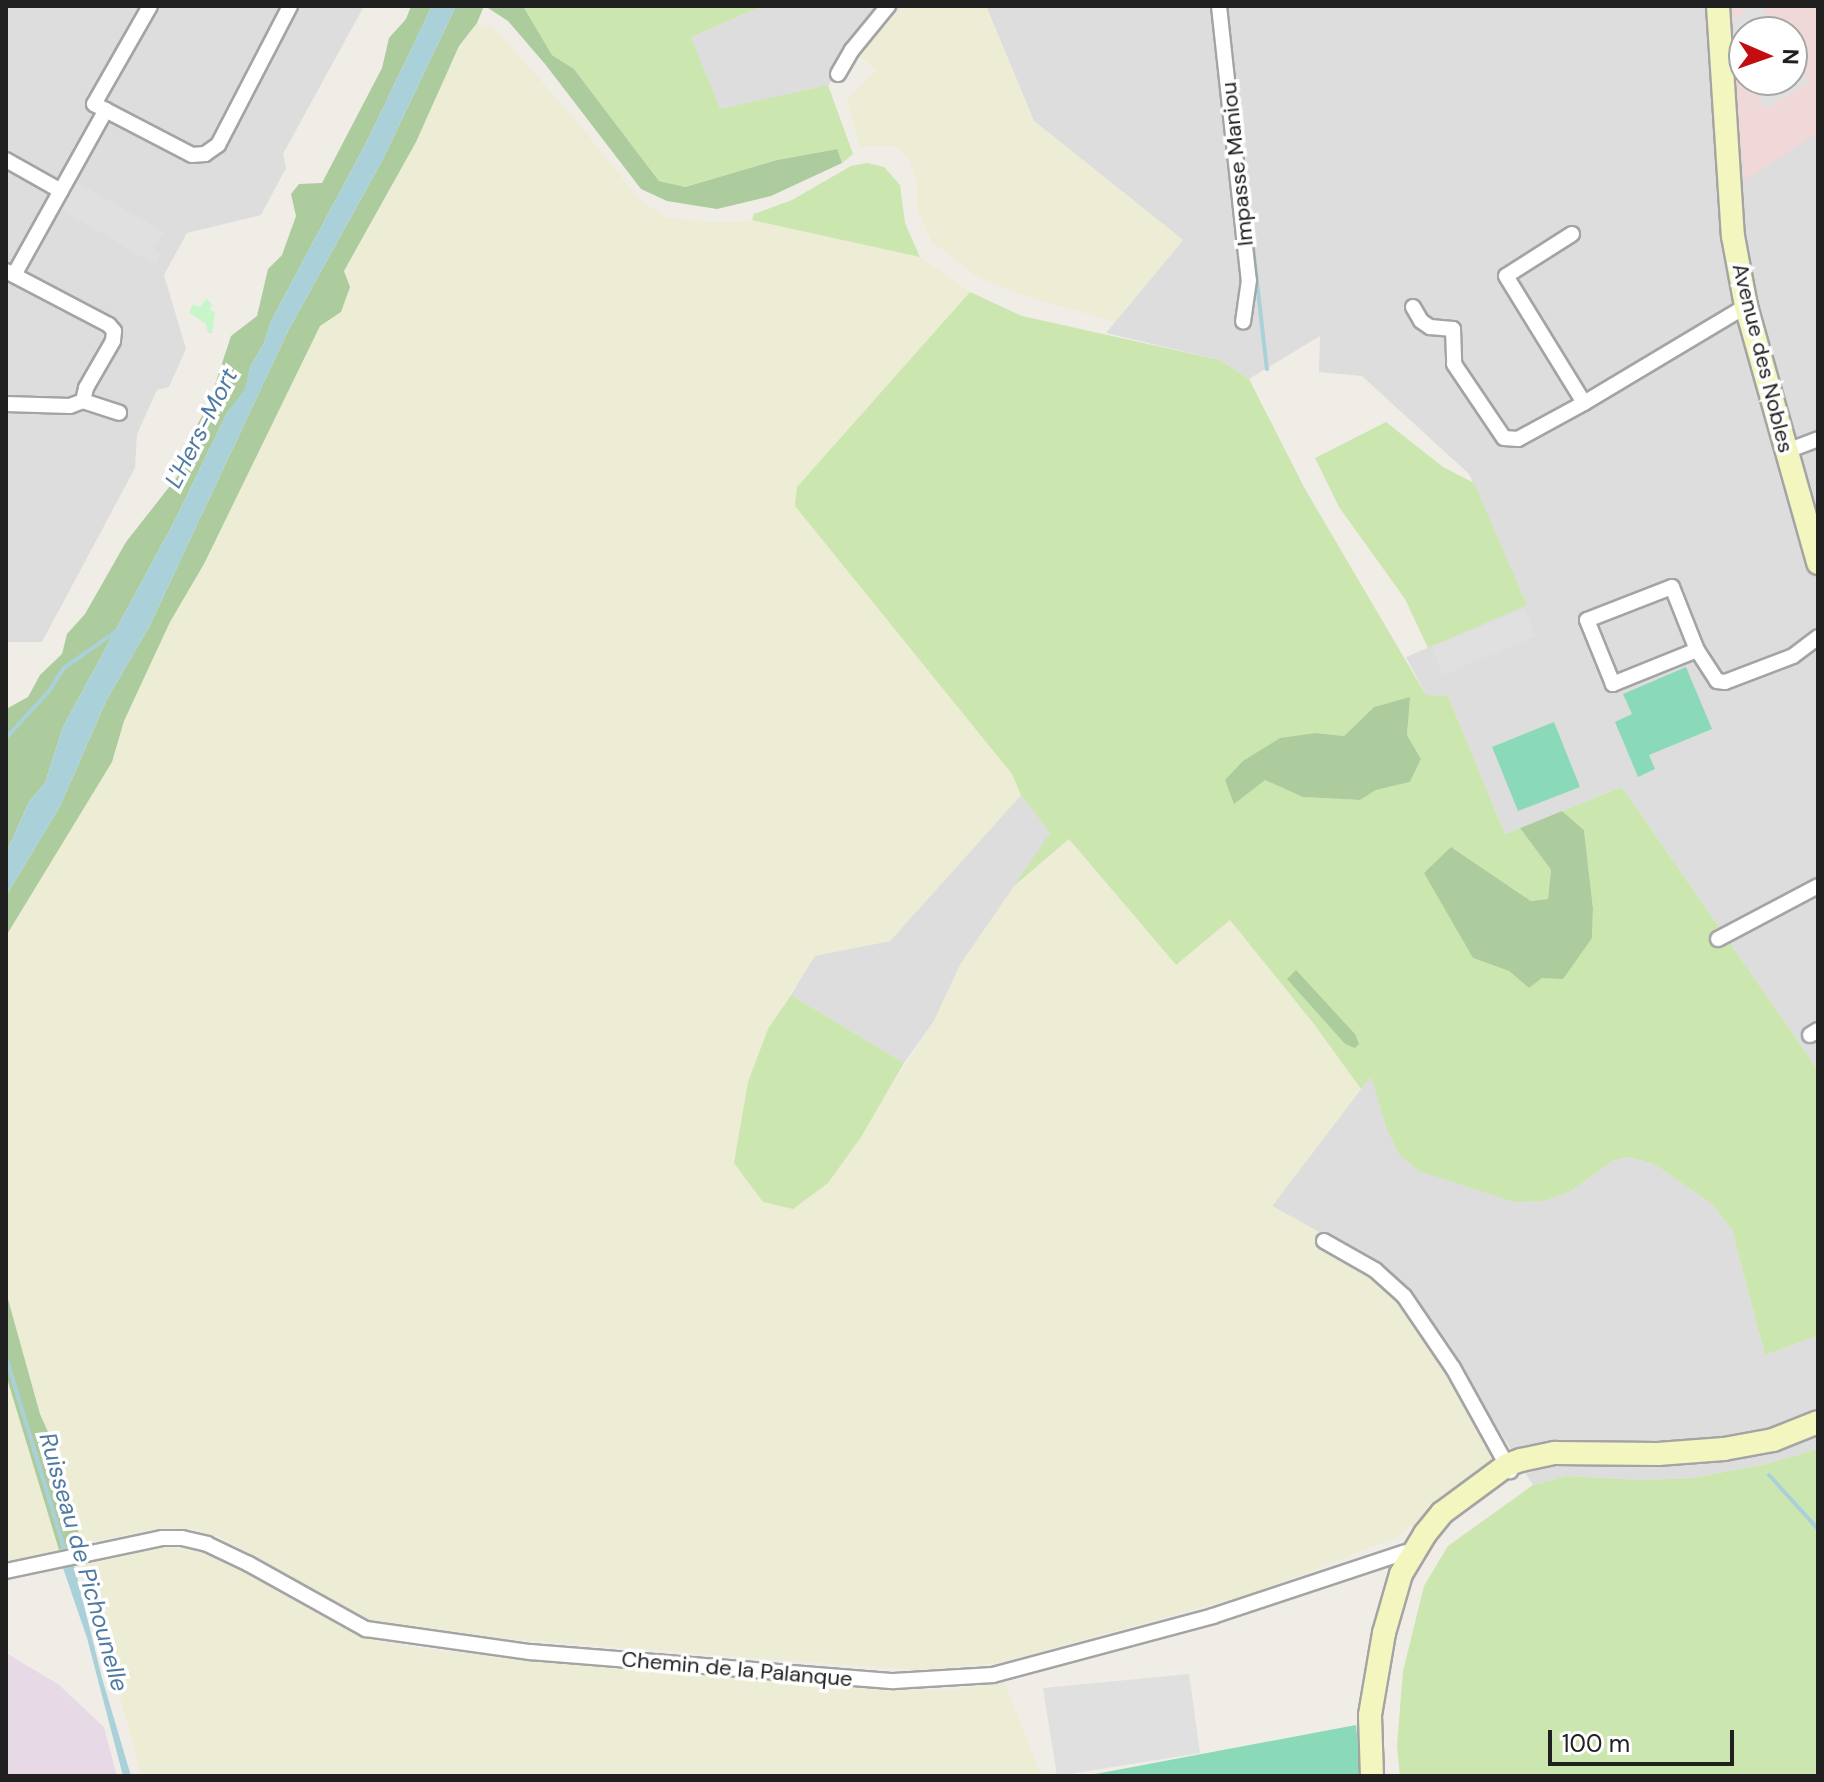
<!DOCTYPE html>
<style>
body{margin:0}
#map{position:relative;width:1824px;height:1782px;overflow:hidden;background:#f0ede7;font-family:"DM Sans",sans-serif}
div>[style]{position:absolute}
[style*='--x']{left:calc(var(--x)*1px);top:calc(var(--y)*1px);width:calc(var(--w)*1px);rotate:calc(var(--a)*1deg)}
.residential>*{inset:0;background:#dedddd}
.commercial>*{inset:0;background:#efd8d7}
.industrial>*{inset:0;background:#e8d9e6}
.farmland>*{inset:0;background:#ecedd4}
.grass>*{inset:0;background:#cce6b0}
.forest>*{inset:0;background:#adcc9e}
.park>*{inset:0;background:#c7f6ca}
.pitch>*{inset:0;background:#8adab9}
.parking>*{inset:0;background:#e0e0e0}
.water>*{inset:0;background:#aad1da}
.stream>*{height:4px;margin:-2px;padding:0 2px;transform-origin:2px;border-radius:2px;background:#aad1da}
.roads{filter:drop-shadow(2px 0 #a4a4a4) drop-shadow(-2px 0 #a4a4a4) drop-shadow(0 2px #a4a4a4) drop-shadow(0 -2px #a4a4a4)}
.street>*{height:14px;margin:-7px;padding:0 7px;transform-origin:7px;border-radius:7px;background:#fff}
.secondary>*{height:22px;margin:-11px;padding:0 11px;transform-origin:11px;border-radius:11px;background:#f4f6bf}
span{translate:-50% -50%;white-space:nowrap;text-align:center;line-height:1.15;-webkit-text-stroke:7px #fff;paint-order:stroke}
.street-label{font-size:22px;color:#202020}
.water-label{font-size:24px;color:#4f7aa2;font-style:italic}
.frame{position:absolute;inset:0;border:8px solid #202020;pointer-events:none}
.north{position:absolute;left:1728px;top:16px;width:80px;height:80px;box-sizing:border-box;background:#fff;border:2px solid #a6a6a6;border-radius:50%;rotate:92deg;font-size:22px;font-weight:700;line-height:32px;text-align:center;color:#202020}
.north::after{content:'';display:block;margin:auto;width:28px;height:36px;background:#c30d11;clip-path:polygon(50% 0,100% 100%,50% 72%,0 100%)}
.scale{position:absolute;left:1548px;top:1730px;width:186px;height:36px;box-sizing:border-box;border:4px solid #202020;border-top:0;padding-left:10px;font-size:24px;line-height:28px;white-space:nowrap;color:#202020;-webkit-text-stroke:6px #fff;paint-order:stroke}
</style>
<div id="map">
<div class="residential">
<i style="clip-path:polygon(6px 6px,364px 6px,283px 154px,286px 168px,261px 215px,187px 233px,164px 275px,186px 349px,169px 387px,157px 390px,137px 434px,135px 468px,42px 642px,6px 642px)"></i>
<i style="clip-path:polygon(763px 6px,902px 6px,828px 85px,720px 110px,691px 37px)"></i>
<i style="clip-path:polygon(evenodd,986px 6px,1818px 6px,1818px 1070px,1622px 787px,1505px 834px,1448px 696px,1426px 695px,1406px 657px,1527px 605px,1469px 474px,1362px 376px,1319px 372px,1320px 336px,1249px 379px,1220px 360px,1106px 333px,1183px 240px,1034px 121px,986px 6px,1744px 32px,1792px 32px,1792px 80px,1744px 80px,1744px 32px)"></i>
<i style="clip-path:polygon(1021px 795px,1051px 834px,960px 965px,934px 1021px,904px 1063px,791px 995px,815px 955px,890px 941px)"></i>
<i style="clip-path:polygon(1371px 1076px,1386px 1127px,1571px 1191px,1612px 1161px,1629px 1157px,1654px 1164px,1712px 1204px,1732px 1230px,1765px 1355px,1818px 1336px,1818px 1449px,1766px 1464px,1692px 1478px,1643px 1480px,1567px 1476px,1533px 1485px,1421px 1308px,1389px 1271px,1272px 1206px)"></i>
</div>
<div class="commercial">
<i style="clip-path:polygon(evenodd,1725px 6px,1818px 6px,1818px 133px,1745px 180px,1725px 6px,1744px 32px,1792px 32px,1792px 80px,1744px 80px,1744px 32px)"></i>
</div>
<div class="industrial">
<i style="clip-path:polygon(6px 1653px,58px 1684px,104px 1727px,117px 1776px,6px 1776px)"></i>
</div>
<div class="farmland">
<i style="clip-path:polygon(902px 6px,986px 6px,1034px 121px,1183px 240px,1115px 322px,1022px 295px,978px 277px,932px 242px,917px 210px,917px 183px,909px 159px,895px 146px,860px 147px,847px 100px,876px 70px,859px 56px)"></i>
<i style="clip-path:polygon(477px 23px,494px 28px,576px 120px,639px 199px,667px 218px,721px 223px,752px 220px,920px 257px,970px 292px,797px 487px,1012px 774px,1021px 795px,890px 941px,815px 956px,768px 1029px,748px 1082px,735px 1163px,763px 1202px,828px 1183px,934px 1021px,960px 965px,1014px 886px,1069px 839px,1175px 965px,1230px 920px,1314px 1024px,1361px 1089px,1272px 1206px,1389px 1271px,1421px 1308px,1511px 1449px,1397px 1537px,1254px 1593px,999px 1663px,914px 1670px,404px 1631px,367px 1619px,221px 1537px,191px 1529px,160px 1528px,81px 1544px,76px 1520px,62px 1497px,56px 1450px,40px 1414px,6px 1292px,6px 936px,112px 762px,124px 721px,170px 622px,204px 564px,320px 326px,341px 312px,344px 272px,416px 142px,459px 46px)"></i>
<i style="clip-path:polygon(6px 1375px,59px 1550px,6px 1562px)"></i>
<i style="clip-path:polygon(168px 1547px,202px 1549px,344px 1628px,382px 1642px,433px 1650px,894px 1690px,955px 1690px,1004px 1681px,1041px 1775px,142px 1776px,82px 1562px)"></i>
</div>
<div class="grass">
<i style="clip-path:polygon(523px 6px,763px 6px,691px 37px,720px 109px,828px 85px,853px 154px,842px 163px,836px 149px,777px 160px,684px 187px,659px 181px,574px 69px,552px 55px)"></i>
<i style="clip-path:polygon(867px 163px,884px 167px,900px 185px,905px 223px,920px 257px,752px 220px,754px 214px,792px 200px,851px 166px)"></i>
<i style="clip-path:polygon(evenodd,970px 292px,1022px 316px,1220px 360px,1249px 379px,1305px 489px,1426px 695px,1448px 696px,1505px 834px,1520px 828px,1551px 870px,1548px 899px,1531px 901px,1451px 847px,1473px 958px,1509px 971px,1529px 988px,1592px 938px,1593px 908px,1584px 830px,1562px 811px,1622px 787px,1818px 1070px,1818px 1336px,1765px 1355px,1732px 1230px,1712px 1204px,1654px 1164px,1629px 1157px,1612px 1161px,1571px 1191px,1544px 1201px,1515px 1202px,1419px 1171px,1399px 1154px,1386px 1127px,1371px 1077px,1361px 1089px,1314px 1024px,1230px 920px,1176px 965px,1069px 839px,1014px 886px,1050px 833px,1021px 795px,1012px 774px,795px 506px,797px 487px,970px 292px,1409px 698px,1407px 735px,1421px 759px,1410px 782px,1376px 790px,1359px 800px,1304px 797px,1265px 780px,1316px 733px,1344px 736px,1374px 707px,1409px 698px,970px 292px,1296px 971px,1355px 1034px,1345px 1044px,1288px 979px,1296px 971px)"></i>
<i style="clip-path:polygon(1386px 422px,1443px 467px,1474px 483px,1527px 605px,1428px 648px,1405px 599px,1339px 507px,1315px 458px)"></i>
<i style="clip-path:polygon(791px 995px,904px 1063px,861px 1137px,828px 1183px,793px 1209px,763px 1202px,734px 1163px,748px 1082px,768px 1029px)"></i>
<i style="clip-path:polygon(1818px 1449px,1818px 1776px,1400px 1776px,1397px 1746px,1403px 1671px,1424px 1586px,1448px 1546px,1533px 1485px,1567px 1476px,1643px 1480px,1692px 1478px,1766px 1464px)"></i>
</div>
<div class="forest">
<i style="clip-path:polygon(411px 6px,432px 6px,367px 141px,271px 321px,264px 343px,250px 367px,246px 389px,227px 413px,174px 522px,63px 727px,45px 783px,29px 802px,6px 853px,6px 709px,28px 697px,40px 675px,62px 654px,67px 634px,85px 614px,126px 542px,188px 463px,188px 442px,209px 403px,231px 336px,257px 316px,268px 269px,282px 255px,296px 216px,291px 194px,299px 184px,322px 183px,382px 68px,389px 38px,406px 19px)"></i>
<i style="clip-path:polygon(456px 6px,484px 6px,477px 23px,459px 46px,416px 142px,344px 271px,350px 287px,341px 312px,320px 326px,204px 564px,170px 622px,124px 721px,112px 762px,6px 936px,6px 896px,60px 806px,107px 699px,149px 627px,288px 331px,383px 159px)"></i>
<i style="clip-path:polygon(485px 6px,523px 6px,552px 55px,574px 69px,659px 181px,685px 187px,777px 160px,837px 149px,842px 163px,771px 196px,717px 209px,667px 201px,641px 189px,545px 64px,508px 21px)"></i>
<i style="clip-path:polygon(1410px 697px,1407px 735px,1421px 759px,1410px 782px,1376px 790px,1360px 800px,1303px 797px,1265px 780px,1234px 804px,1225px 780px,1243px 761px,1280px 738px,1316px 733px,1344px 736px,1374px 707px)"></i>
<i style="clip-path:polygon(1562px 811px,1584px 830px,1593px 908px,1592px 938px,1563px 979px,1542px 978px,1529px 988px,1509px 971px,1473px 958px,1424px 873px,1451px 847px,1531px 901px,1548px 899px,1551px 870px,1520px 828px)"></i>
<i style="clip-path:polygon(1296px 970px,1355px 1034px,1359px 1044px,1355px 1048px,1345px 1044px,1287px 979px)"></i>
<i style="clip-path:polygon(6px 1292px,40px 1414px,56px 1450px,62px 1497px,76px 1520px,81px 1544px,59px 1550px,6px 1375px)"></i>
</div>
<div class="park">
<i style="clip-path:polygon(206px 299px,212px 304px,210px 310px,215px 312px,212px 333px,208px 333px,206px 324px,189px 312px,193px 304px,200px 307px)"></i>
</div>
<div class="pitch">
<i style="clip-path:polygon(1686px 667px,1712px 729px,1649px 755px,1655px 769px,1638px 777px,1615px 722px,1632px 714px,1623px 694px)"></i>
<i style="clip-path:polygon(1554px 722px,1580px 787px,1518px 811px,1492px 747px)"></i>
<i style="clip-path:polygon(1356px 1725px,1361px 1776px,1085px 1776px)"></i>
</div>
<div class="parking">
<i style="clip-path:polygon(1744px 6px,1761px 6px,1777px 32px,1744px 32px,1744px 73px,1736px 59px,1733px 20px,1746px 11px)"></i>
<i style="clip-path:polygon(1792px 55px,1809px 82px,1765px 109px,1748px 80px,1792px 80px)"></i>
<i style="clip-path:polygon(76px 182px,164px 232px,154px 250px,161px 254px,155px 264px,61px 210px)"></i>
<i style="clip-path:polygon(1525px 609px,1536px 636px,1443px 675px,1432px 646px)"></i>
<i style="clip-path:polygon(1189px 1674px,1200px 1753px,1057px 1776px,1043px 1688px)"></i>
</div>
<div class="water">
<i style="clip-path:polygon(432px 6px,456px 6px,383px 159px,288px 331px,149px 627px,107px 699px,60px 806px,6px 896px,6px 853px,29px 802px,45px 783px,63px 727px,174px 522px,227px 413px,245px 389px,250px 367px,264px 343px,271px 321px,367px 141px)"></i>
<i style="clip-path:polygon(74px 1565px,102px 1678px,131px 1776px,123px 1776px,87px 1638px,63px 1568px)"></i>
</div>
<div class="stream">
<i style="--x:1249;--y:212;--w:158;--a:83.5"></i>
<i style="--x:6;--y:738;--w:64;--a:-47.5"></i>
<i style="--x:49;--y:691;--w:27;--a:-57"></i>
<i style="--x:64;--y:668;--w:62;--a:-35.2"></i>
<i style="--x:6;--y:1357;--w:206;--a:73.1"></i>
<i style="--x:1769;--y:1475;--w:73;--a:47.8"></i>
</div>
<div class="roads">
<div class="street">
<i style="--x:150;--y:6;--w:113;--a:119.7"></i>
<i style="--x:94;--y:104;--w:110;--a:27.5"></i>
<i style="--x:192;--y:155;--w:13;--a:-4"></i>
<i style="--x:205;--y:154;--w:16;--a:-35"></i>
<i style="--x:218;--y:145;--w:157;--a:-62.6"></i>
<i style="--x:1219;--y:6;--w:276;--a:83.8"></i>
<i style="--x:1249;--y:280;--w:42;--a:98.1"></i>
<i style="--x:838;--y:74;--w:28;--a:-60"></i>
<i style="--x:852;--y:50;--w:57;--a:-50.7"></i>
<i style="--x:6;--y:160;--w:63;--a:29.4"></i>
<i style="--x:1572;--y:234;--w:78;--a:147.5"></i>
<i style="--x:1506;--y:276;--w:149;--a:58.4"></i>
<i style="--x:1584;--y:403;--w:189;--a:-30.9"></i>
<i style="--x:6;--y:271;--w:116;--a:27.7"></i>
<i style="--x:109;--y:325;--w:8;--a:50"></i>
<i style="--x:114;--y:331;--w:10;--a:96"></i>
<i style="--x:113;--y:341;--w:54;--a:119.9"></i>
<i style="--x:86;--y:388;--w:13;--a:103"></i>
<i style="--x:83;--y:401;--w:14;--a:159"></i>
<i style="--x:70;--y:406;--w:64;--a:-178.2"></i>
<i style="--x:14;--y:275;--w:189;--a:-60.9"></i>
<i style="--x:1413;--y:307;--w:16;--a:60"></i>
<i style="--x:1421;--y:321;--w:11;--a:34"></i>
<i style="--x:1430;--y:327;--w:23;--a:5"></i>
<i style="--x:1453;--y:329;--w:35;--a:88"></i>
<i style="--x:1454;--y:364;--w:89;--a:56"></i>
<i style="--x:1504;--y:438;--w:14;--a:4"></i>
<i style="--x:1518;--y:439;--w:75;--a:-28.6"></i>
<i style="--x:83;--y:401;--w:38;--a:18"></i>
<i style="--x:1787;--y:451;--w:33;--a:-21"></i>
<i style="--x:1697;--y:650;--w:91;--a:158"></i>
<i style="--x:1613;--y:684;--w:69;--a:-112.1"></i>
<i style="--x:1587;--y:620;--w:91;--a:-21.2"></i>
<i style="--x:1672;--y:587;--w:68;--a:68.4"></i>
<i style="--x:1697;--y:650;--w:37;--a:57"></i>
<i style="--x:1717;--y:681;--w:8;--a:7"></i>
<i style="--x:1725;--y:682;--w:73;--a:-20.9"></i>
<i style="--x:1793;--y:656;--w:31;--a:-37"></i>
<i style="--x:1718;--y:939;--w:113;--a:-27.9"></i>
<i style="--x:1810;--y:1035;--w:9;--a:-32"></i>
<i style="--x:1324;--y:1241;--w:59;--a:29.6"></i>
<i style="--x:1375;--y:1270;--w:39;--a:42"></i>
<i style="--x:1404;--y:1296;--w:87;--a:55.8"></i>
<i style="--x:1453;--y:1368;--w:118;--a:61"></i>
<i style="--x:6;--y:1571;--w:159;--a:-11.9"></i>
<i style="--x:162;--y:1538;--w:20;--a:0"></i>
<i style="--x:182;--y:1538;--w:26;--a:13"></i>
<i style="--x:207;--y:1544;--w:47;--a:25.5"></i>
<i style="--x:249;--y:1564;--w:134;--a:29.1"></i>
<i style="--x:366;--y:1629;--w:166;--a:8"></i>
<i style="--x:530;--y:1652;--w:365;--a:4.6"></i>
<i style="--x:894;--y:1681;--w:99;--a:-3.5"></i>
<i style="--x:993;--y:1675;--w:228;--a:-15"></i>
<i style="--x:1213;--y:1616;--w:202;--a:-18.4"></i>
</div>
<div class="secondary">
<i style="--x:1718;--y:6;--w:230;--a:86.3"></i>
<i style="--x:1733;--y:236;--w:71;--a:79.5"></i>
<i style="--x:1746;--y:306;--w:267;--a:74.3"></i>
<i style="--x:1372;--y:1776;--w:61;--a:-91.9"></i>
<i style="--x:1370;--y:1715;--w:83;--a:-80.3"></i>
<i style="--x:1384;--y:1633;--w:61;--a:-73.9"></i>
<i style="--x:1401;--y:1574;--w:47;--a:-59"></i>
<i style="--x:1425;--y:1534;--w:27;--a:-51"></i>
<i style="--x:1442;--y:1513;--w:81;--a:-36.4"></i>
<i style="--x:1507;--y:1465;--w:15;--a:-20"></i>
<i style="--x:1521;--y:1460;--w:35;--a:-12"></i>
<i style="--x:1555;--y:1453;--w:103;--a:0.6"></i>
<i style="--x:1658;--y:1454;--w:66;--a:-4.3"></i>
<i style="--x:1724;--y:1449;--w:50;--a:-10.4"></i>
<i style="--x:1773;--y:1440;--w:48;--a:-21.8"></i>
</div>
</div>
<div class="street-label">
<span style="left:1237px;top:164px;rotate:-96deg">Impasse Maniou</span>
<span style="left:1763px;top:358px;rotate:76deg">Avenue des Nobles</span>
<span style="left:737px;top:1669px;rotate:5deg">Chemin de la Palanque</span>
</div>
<div class="water-label">
<span style="left:201px;top:428px;rotate:-63deg">L'Hers-Mort</span>
<span style="left:84px;top:1562px;rotate:74deg">Ruisseau de Pichounelle</span>
</div>
<div class="frame"></div>
<div class="north">N</div>
<div class="scale">100 m</div>
</div>
